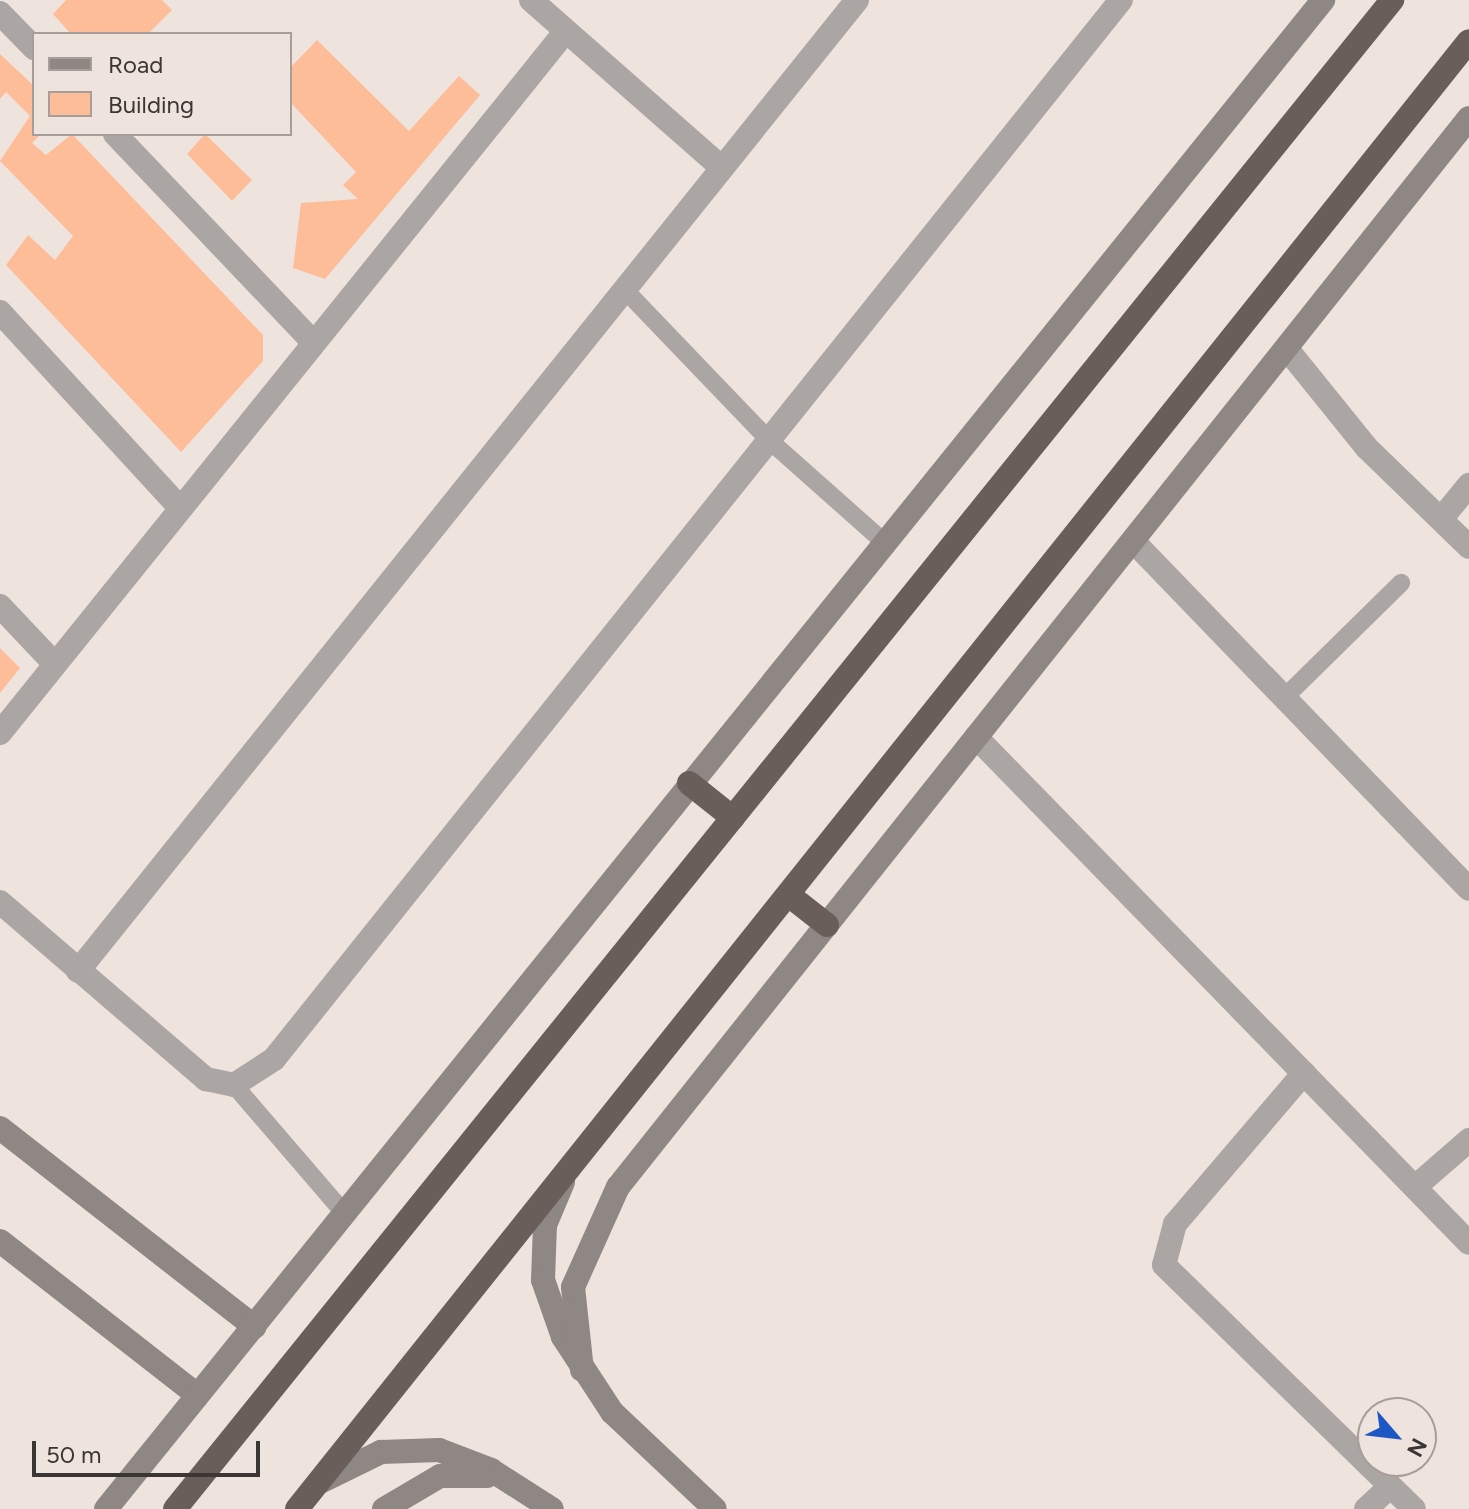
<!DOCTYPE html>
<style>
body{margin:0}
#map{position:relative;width:1469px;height:1509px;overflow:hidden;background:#efe3dd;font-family:Figtree,sans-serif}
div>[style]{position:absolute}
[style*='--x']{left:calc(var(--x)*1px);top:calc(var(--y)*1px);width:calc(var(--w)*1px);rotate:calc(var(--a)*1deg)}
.building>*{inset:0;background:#fdbd99}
.lane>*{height:18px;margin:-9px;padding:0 9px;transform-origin:9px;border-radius:9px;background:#aba6a4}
.street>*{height:24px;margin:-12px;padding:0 12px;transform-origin:12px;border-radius:12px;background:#aba6a4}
.secondary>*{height:24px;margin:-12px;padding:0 12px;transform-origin:12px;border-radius:12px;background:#8f8784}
.highway>*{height:24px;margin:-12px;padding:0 12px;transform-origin:12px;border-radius:12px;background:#695e5a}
span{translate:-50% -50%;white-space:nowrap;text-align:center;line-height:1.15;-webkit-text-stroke:8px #efe3dd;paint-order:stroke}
.legend{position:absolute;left:32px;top:32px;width:260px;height:104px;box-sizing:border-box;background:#efe3dd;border:2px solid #a79e99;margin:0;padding:10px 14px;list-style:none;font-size:24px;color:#3a3633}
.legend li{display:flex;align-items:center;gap:16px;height:40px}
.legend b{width:40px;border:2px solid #a79e99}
.north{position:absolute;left:1357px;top:1397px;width:80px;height:80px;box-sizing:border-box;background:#efe3dd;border:2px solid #a79e99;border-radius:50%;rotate:118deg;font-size:22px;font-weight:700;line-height:32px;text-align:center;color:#3a3633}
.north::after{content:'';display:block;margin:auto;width:28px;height:36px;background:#1d57c3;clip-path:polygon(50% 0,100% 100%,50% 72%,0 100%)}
.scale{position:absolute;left:32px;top:1441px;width:228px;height:36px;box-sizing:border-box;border:4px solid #3a3633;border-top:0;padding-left:10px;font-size:24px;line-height:28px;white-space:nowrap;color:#3a3633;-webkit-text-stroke:6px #efe3dd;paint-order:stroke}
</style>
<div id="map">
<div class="building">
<i style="clip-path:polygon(66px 0,162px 0,172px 10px,148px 34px,71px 34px,53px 14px)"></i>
<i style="clip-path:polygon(317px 40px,409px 131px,459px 76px,480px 95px,325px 279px,293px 268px,301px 203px,358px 199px,343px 185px,356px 172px,290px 102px,290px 68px)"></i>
<i style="clip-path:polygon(0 54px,34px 86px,34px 134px,41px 134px,32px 143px,46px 155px,72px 134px,263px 335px,263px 361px,181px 452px,6px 265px,28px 235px,55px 260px,73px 236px,0 161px,30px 116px,6px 92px,0 99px)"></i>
<i style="clip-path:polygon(205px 134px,252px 180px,232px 201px,187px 154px)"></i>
<i style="clip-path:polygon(0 648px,20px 668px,0 693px)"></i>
</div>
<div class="lane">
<i style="--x:625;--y:290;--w:208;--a:46.2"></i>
<i style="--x:769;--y:440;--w:154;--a:41.6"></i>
<i style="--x:1285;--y:697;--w:163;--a:-44.5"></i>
<i style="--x:234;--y:1085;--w:170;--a:49.3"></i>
</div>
<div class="street">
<i style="--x:531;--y:0;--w:254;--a:41.3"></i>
<i style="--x:0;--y:13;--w:49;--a:45.8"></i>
<i style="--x:115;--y:134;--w:284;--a:46.4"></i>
<i style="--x:0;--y:312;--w:266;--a:47.4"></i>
<i style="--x:1287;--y:349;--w:127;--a:51.1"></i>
<i style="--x:1367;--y:448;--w:142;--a:44.1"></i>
<i style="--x:1442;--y:518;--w:43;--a:-50.7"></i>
<i style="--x:1134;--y:542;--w:482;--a:46"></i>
<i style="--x:0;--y:606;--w:77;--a:46.6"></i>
<i style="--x:0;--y:733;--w:900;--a:-51.13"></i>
<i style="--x:976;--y:737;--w:706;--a:45.75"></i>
<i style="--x:0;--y:902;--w:272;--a:40.7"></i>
<i style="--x:206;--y:1079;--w:29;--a:12"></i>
<i style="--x:234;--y:1085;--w:48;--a:-33"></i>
<i style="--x:274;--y:1059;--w:1356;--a:-51.35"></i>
<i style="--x:78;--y:971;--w:1245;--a:-51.26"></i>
<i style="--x:1304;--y:1073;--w:199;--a:130.5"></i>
<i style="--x:1175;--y:1224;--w:42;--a:105"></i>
<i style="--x:1164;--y:1265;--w:349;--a:44.3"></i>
<i style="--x:1415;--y:1187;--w:72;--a:-41"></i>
<i style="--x:1366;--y:1509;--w:33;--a:-43"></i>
</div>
<div class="secondary">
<i style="--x:0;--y:1128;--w:323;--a:38"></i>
<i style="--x:563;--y:1182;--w:47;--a:112.7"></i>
<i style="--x:545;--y:1225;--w:55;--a:92.1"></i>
<i style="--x:543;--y:1280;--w:60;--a:70.7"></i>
<i style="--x:563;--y:1337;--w:90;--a:56.8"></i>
<i style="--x:612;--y:1412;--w:141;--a:43.3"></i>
<i style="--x:0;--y:1241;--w:250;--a:38"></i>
<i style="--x:582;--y:1370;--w:83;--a:-96.2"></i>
<i style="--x:573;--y:1287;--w:110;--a:-65.8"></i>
<i style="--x:618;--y:1187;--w:1366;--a:-51.48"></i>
<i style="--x:322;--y:1481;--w:66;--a:-26.2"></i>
<i style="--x:381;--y:1452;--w:58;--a:-2"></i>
<i style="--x:439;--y:1450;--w:56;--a:21"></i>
<i style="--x:491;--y:1470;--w:72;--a:32.6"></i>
<i style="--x:106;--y:1509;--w:1939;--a:-51.11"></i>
<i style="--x:384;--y:1509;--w:65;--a:-30.5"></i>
<i style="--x:440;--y:1476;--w:47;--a:0"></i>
</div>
<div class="highway">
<i style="--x:689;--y:783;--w:56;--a:38.5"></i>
<i style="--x:790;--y:896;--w:47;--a:38.1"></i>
<i style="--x:175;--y:1509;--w:1939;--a:-51.11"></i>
<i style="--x:297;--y:1509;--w:1878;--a:-51.4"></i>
</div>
<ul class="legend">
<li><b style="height:10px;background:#8f8784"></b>Road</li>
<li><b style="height:22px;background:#fdbd99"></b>Building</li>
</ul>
<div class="north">N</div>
<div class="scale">50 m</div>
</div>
